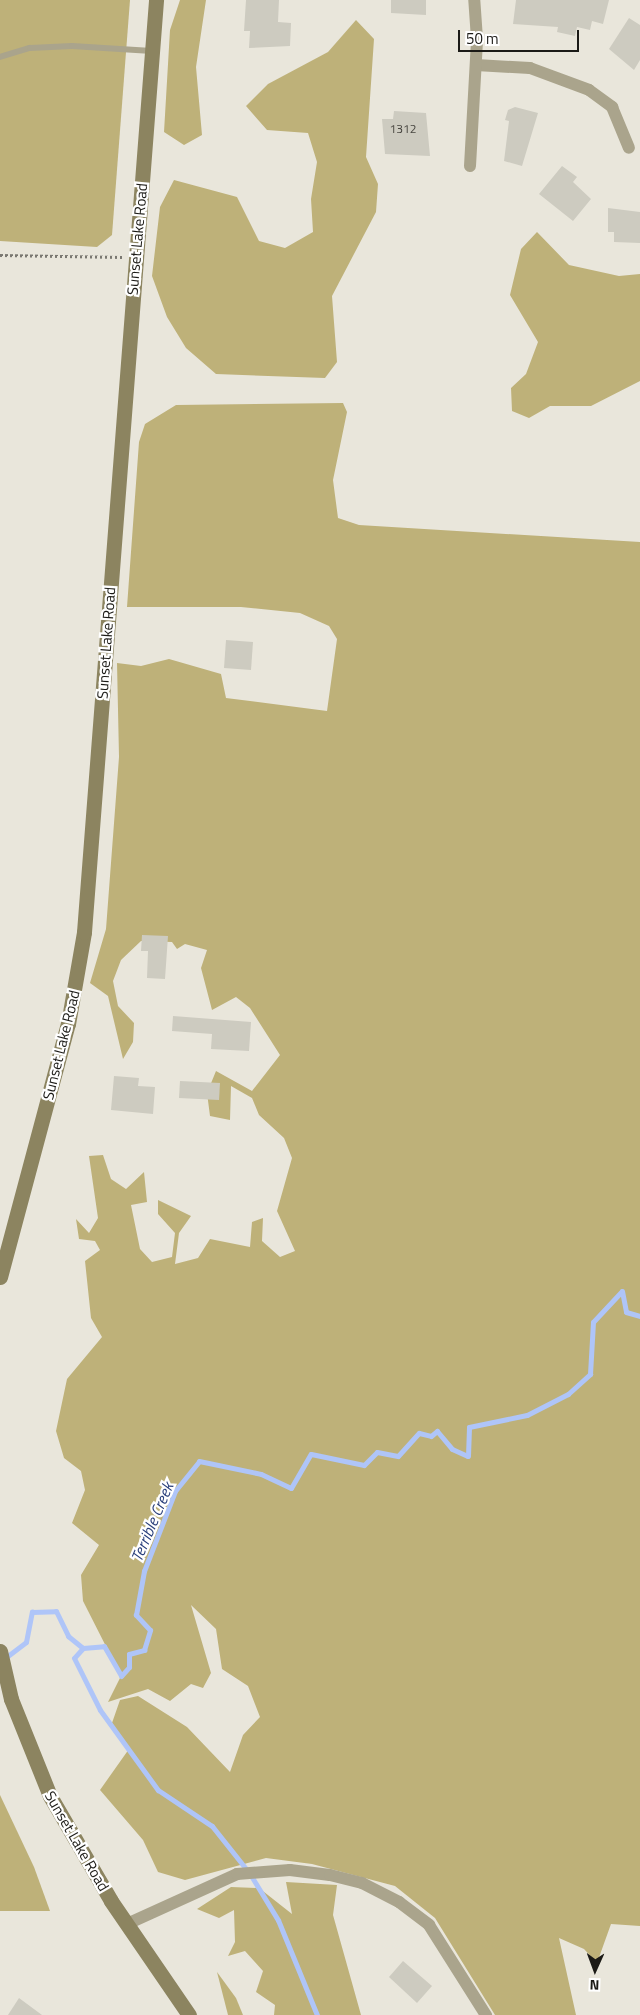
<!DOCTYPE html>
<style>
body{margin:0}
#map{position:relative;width:640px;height:2015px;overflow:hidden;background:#e9e6db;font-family:"Titillium Web",sans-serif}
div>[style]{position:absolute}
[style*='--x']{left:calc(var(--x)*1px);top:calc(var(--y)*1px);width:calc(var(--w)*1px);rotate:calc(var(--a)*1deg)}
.forest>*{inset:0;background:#beb179}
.stream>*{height:5px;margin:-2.5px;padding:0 2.5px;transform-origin:2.5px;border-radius:2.5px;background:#afc5f8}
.building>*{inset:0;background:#cdcbc0}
.path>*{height:3px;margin-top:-1.5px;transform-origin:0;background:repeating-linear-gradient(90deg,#7a7871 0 2.5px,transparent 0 5px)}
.service>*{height:6px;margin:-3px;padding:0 3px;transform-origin:3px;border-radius:3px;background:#aaa48c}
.minor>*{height:12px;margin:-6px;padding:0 6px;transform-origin:6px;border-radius:6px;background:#aaa48c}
.secondary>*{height:15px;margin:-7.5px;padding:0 7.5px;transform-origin:7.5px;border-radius:7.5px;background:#8c8460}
span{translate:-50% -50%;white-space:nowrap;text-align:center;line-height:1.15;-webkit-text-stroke:4.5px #fff;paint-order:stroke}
.number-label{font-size:12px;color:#484640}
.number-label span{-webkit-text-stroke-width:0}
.street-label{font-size:15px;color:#1b1a16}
.water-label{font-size:16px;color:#283e7a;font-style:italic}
.north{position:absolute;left:570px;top:1945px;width:50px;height:50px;-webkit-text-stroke:4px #fff;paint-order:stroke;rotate:182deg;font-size:14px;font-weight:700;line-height:20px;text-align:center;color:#1b1a16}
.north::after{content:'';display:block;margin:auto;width:18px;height:22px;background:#1b1a16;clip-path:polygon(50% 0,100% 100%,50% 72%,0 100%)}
.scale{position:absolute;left:458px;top:30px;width:121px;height:22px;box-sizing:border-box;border:2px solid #1b1a16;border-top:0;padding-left:6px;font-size:15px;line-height:18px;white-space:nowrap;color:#1b1a16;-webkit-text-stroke:4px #fff;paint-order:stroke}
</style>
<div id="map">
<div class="forest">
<i style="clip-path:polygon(0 0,130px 0,112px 235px,97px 247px,0 241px)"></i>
<i style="clip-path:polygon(180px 0,206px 0,196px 67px,202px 135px,184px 145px,164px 132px,170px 30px)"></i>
<i style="clip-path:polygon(356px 20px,374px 39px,366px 157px,378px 184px,376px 212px,332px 296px,337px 362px,325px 378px,216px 374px,186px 348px,167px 317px,152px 276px,160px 207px,174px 180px,237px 197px,259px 241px,285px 248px,313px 232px,311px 199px,317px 162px,308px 133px,267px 130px,246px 106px,268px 84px,328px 52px)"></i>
<i style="clip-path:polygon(537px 232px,569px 265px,619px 276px,640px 274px,640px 381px,591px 406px,550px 406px,529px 418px,512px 411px,511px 388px,526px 374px,538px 342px,510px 295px,521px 249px)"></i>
<i style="clip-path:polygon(343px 403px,347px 412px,333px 480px,338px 518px,359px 525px,640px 542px,640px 1926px,611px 1924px,597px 1963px,584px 1949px,559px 1938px,576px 2015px,495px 2015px,435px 1918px,395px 1886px,312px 1864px,266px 1858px,185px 1880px,158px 1872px,143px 1840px,100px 1790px,129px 1749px,112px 1723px,120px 1700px,138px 1696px,187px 1727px,230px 1772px,243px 1735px,260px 1717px,248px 1686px,222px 1669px,216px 1629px,191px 1605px,211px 1673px,203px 1688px,191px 1684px,170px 1701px,148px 1689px,108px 1702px,121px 1676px,83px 1601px,81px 1575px,99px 1545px,72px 1523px,85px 1490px,81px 1471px,64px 1458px,56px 1431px,67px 1379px,102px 1337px,91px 1318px,85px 1261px,100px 1250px,95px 1241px,79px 1239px,76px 1219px,89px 1233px,98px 1218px,89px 1156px,103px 1155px,111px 1179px,126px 1189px,144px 1172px,147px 1202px,131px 1205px,140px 1249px,152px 1262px,172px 1257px,175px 1233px,158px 1214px,158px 1200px,191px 1216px,179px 1233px,175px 1264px,198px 1258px,210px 1239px,250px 1247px,252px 1222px,263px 1218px,262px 1241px,280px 1257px,295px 1251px,277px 1211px,292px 1158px,284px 1138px,259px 1115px,252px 1098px,231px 1086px,230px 1120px,210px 1116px,207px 1093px,216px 1071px,252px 1091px,280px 1055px,250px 1008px,236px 997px,212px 1010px,201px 968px,207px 950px,185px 944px,177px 949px,172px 942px,141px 941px,121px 960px,113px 981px,118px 1006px,134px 1023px,133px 1042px,123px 1059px,108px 996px,90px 983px,106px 929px,119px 757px,117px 663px,141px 666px,169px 659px,221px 674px,226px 698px,327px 711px,337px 639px,329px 626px,300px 613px,241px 607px,127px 607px,139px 442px,145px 424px,176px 405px)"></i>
<i style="clip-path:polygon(0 1795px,34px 1867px,50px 1911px,0 1911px)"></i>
<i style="clip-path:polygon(286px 1882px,337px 1885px,333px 1915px,361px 2015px,274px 2015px,275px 2005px,256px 1992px,263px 1971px,245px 1951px,228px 1956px,235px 1942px,234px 1910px,219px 1918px,197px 1909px,231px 1887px,259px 1888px,292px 1914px)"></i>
<i style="clip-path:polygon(217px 1972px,236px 1998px,243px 2015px,228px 2015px)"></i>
</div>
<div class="stream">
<i style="--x:83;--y:1648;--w:13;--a:132"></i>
<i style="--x:74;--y:1658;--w:58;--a:63.4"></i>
<i style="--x:100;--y:1710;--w:99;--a:54.1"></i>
<i style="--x:158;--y:1790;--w:65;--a:33.7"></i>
<i style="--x:212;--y:1826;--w:61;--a:51.6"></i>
<i style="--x:250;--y:1874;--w:54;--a:58.7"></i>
<i style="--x:278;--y:1920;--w:103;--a:67.7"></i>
<i style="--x:5;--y:1658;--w:26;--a:-37"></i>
<i style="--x:26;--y:1642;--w:31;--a:-79"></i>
<i style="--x:32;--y:1612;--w:24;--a:-2"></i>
<i style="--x:56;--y:1611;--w:28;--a:64"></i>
<i style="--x:68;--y:1636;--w:19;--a:39"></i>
<i style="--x:83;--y:1648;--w:21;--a:-5"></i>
<i style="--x:104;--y:1646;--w:34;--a:60"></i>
<i style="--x:121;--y:1676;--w:12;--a:-48"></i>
<i style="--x:129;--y:1667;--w:13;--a:-90"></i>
<i style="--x:129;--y:1654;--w:16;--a:-15"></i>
<i style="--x:144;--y:1650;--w:21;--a:-73"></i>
<i style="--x:150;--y:1630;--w:21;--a:-133"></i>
<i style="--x:136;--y:1615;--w:45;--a:-79.7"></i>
<i style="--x:144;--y:1571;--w:86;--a:-68.8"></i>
<i style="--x:175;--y:1491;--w:38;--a:-51"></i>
<i style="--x:199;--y:1461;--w:63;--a:11.8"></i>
<i style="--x:261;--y:1474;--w:33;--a:25"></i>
<i style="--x:291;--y:1488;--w:39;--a:-60"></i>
<i style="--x:311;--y:1454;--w:54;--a:11.7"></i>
<i style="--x:364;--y:1465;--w:18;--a:-45"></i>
<i style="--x:377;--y:1452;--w:21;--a:11"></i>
<i style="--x:398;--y:1456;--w:31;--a:-48"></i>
<i style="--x:419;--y:1433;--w:12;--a:14"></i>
<i style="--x:431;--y:1436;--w:8;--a:-40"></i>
<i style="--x:437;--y:1431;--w:23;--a:50"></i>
<i style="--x:452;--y:1449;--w:17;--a:24"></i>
<i style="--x:468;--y:1456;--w:29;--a:-88"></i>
<i style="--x:469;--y:1427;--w:59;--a:-11.7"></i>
<i style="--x:527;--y:1415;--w:46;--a:-27.1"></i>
<i style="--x:568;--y:1394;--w:30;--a:-42"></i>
<i style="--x:590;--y:1374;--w:52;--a:-86.7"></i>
<i style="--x:593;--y:1322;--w:42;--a:-46.9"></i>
<i style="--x:622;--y:1291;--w:21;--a:79"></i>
<i style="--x:626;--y:1312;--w:15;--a:16"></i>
</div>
<div class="building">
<i style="clip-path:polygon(246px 0,279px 0,278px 22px,291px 23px,290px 46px,249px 48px,250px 31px,244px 31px)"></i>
<i style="clip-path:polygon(391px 0,426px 0,426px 15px,391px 13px)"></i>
<i style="clip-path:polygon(516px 0,609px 0,603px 24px,592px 21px,590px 30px,577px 27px,575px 36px,557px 32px,558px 27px,513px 24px)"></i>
<i style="clip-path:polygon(629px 18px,640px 25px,640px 60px,634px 70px,609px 49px)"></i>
<i style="clip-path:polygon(515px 107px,538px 113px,522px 166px,504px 161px,509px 121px,505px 120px,508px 110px)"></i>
<i style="clip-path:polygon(394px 111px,426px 113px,430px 156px,385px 154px,382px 119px,393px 119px)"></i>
<i style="clip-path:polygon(562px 166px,577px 177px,573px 182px,591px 199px,573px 221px,539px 194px)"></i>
<i style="clip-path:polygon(608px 208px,640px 212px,640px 243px,614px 242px,614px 232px,608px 232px)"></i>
<i style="clip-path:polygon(226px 640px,253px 642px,251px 670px,224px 668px)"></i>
<i style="clip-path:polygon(142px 935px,168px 936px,165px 979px,147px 978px,148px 951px,141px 951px)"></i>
<i style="clip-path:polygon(173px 1016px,251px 1022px,249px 1051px,211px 1049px,212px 1034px,172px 1031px)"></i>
<i style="clip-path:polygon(114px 1076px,139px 1078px,138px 1086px,155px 1087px,153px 1114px,111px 1110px)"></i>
<i style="clip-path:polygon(180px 1081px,220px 1083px,219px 1100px,179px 1098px)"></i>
<i style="clip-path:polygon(403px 1961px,432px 1986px,417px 2003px,389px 1977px)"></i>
<i style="clip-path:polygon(19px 1998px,42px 2015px,8px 2015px)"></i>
</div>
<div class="path">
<i style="--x:0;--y:255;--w:122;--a:0.9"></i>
</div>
<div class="service">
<i style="--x:0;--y:57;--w:31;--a:-17"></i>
<i style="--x:30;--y:48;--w:42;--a:-2.7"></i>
<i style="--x:72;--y:46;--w:80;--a:3.6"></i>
</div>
<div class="minor">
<i style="--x:476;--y:65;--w:54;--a:3.2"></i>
<i style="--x:530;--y:68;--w:63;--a:20.4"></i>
<i style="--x:589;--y:90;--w:29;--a:36"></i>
<i style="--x:612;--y:107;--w:44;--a:67.5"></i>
<i style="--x:470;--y:166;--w:127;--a:-86.8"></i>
<i style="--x:477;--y:39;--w:39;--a:-94"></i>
<i style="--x:127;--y:1924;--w:121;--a:-24.4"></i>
<i style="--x:237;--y:1874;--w:53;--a:-4.3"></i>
<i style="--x:290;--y:1870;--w:40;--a:7.1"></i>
<i style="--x:330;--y:1875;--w:33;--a:14"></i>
<i style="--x:362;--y:1883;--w:42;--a:27.2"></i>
<i style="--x:399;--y:1902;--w:38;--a:37"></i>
<i style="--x:429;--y:1925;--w:107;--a:57.7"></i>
</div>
<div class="secondary">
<i style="--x:0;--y:1277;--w:262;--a:-75"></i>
<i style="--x:68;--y:1024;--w:93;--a:-80.1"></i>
<i style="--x:84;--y:932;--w:935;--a:-85.58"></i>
<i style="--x:0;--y:1651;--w:49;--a:77.1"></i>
<i style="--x:11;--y:1699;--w:105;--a:68.1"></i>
<i style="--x:50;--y:1796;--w:121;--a:59.8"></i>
<i style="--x:111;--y:1901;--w:138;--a:55.6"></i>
</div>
<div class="number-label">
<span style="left:403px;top:129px">1312</span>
</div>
<div class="street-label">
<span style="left:137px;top:239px;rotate:-85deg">Sunset Lake Road</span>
<span style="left:106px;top:643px;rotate:-86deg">Sunset Lake Road</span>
<span style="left:61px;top:1045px;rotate:-76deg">Sunset Lake Road</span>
<span style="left:77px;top:1841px;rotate:60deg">Sunset Lake Road</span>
</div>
<div class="water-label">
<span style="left:152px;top:1522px;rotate:-67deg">Terrible Creek</span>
</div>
<div class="north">N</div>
<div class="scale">50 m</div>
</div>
